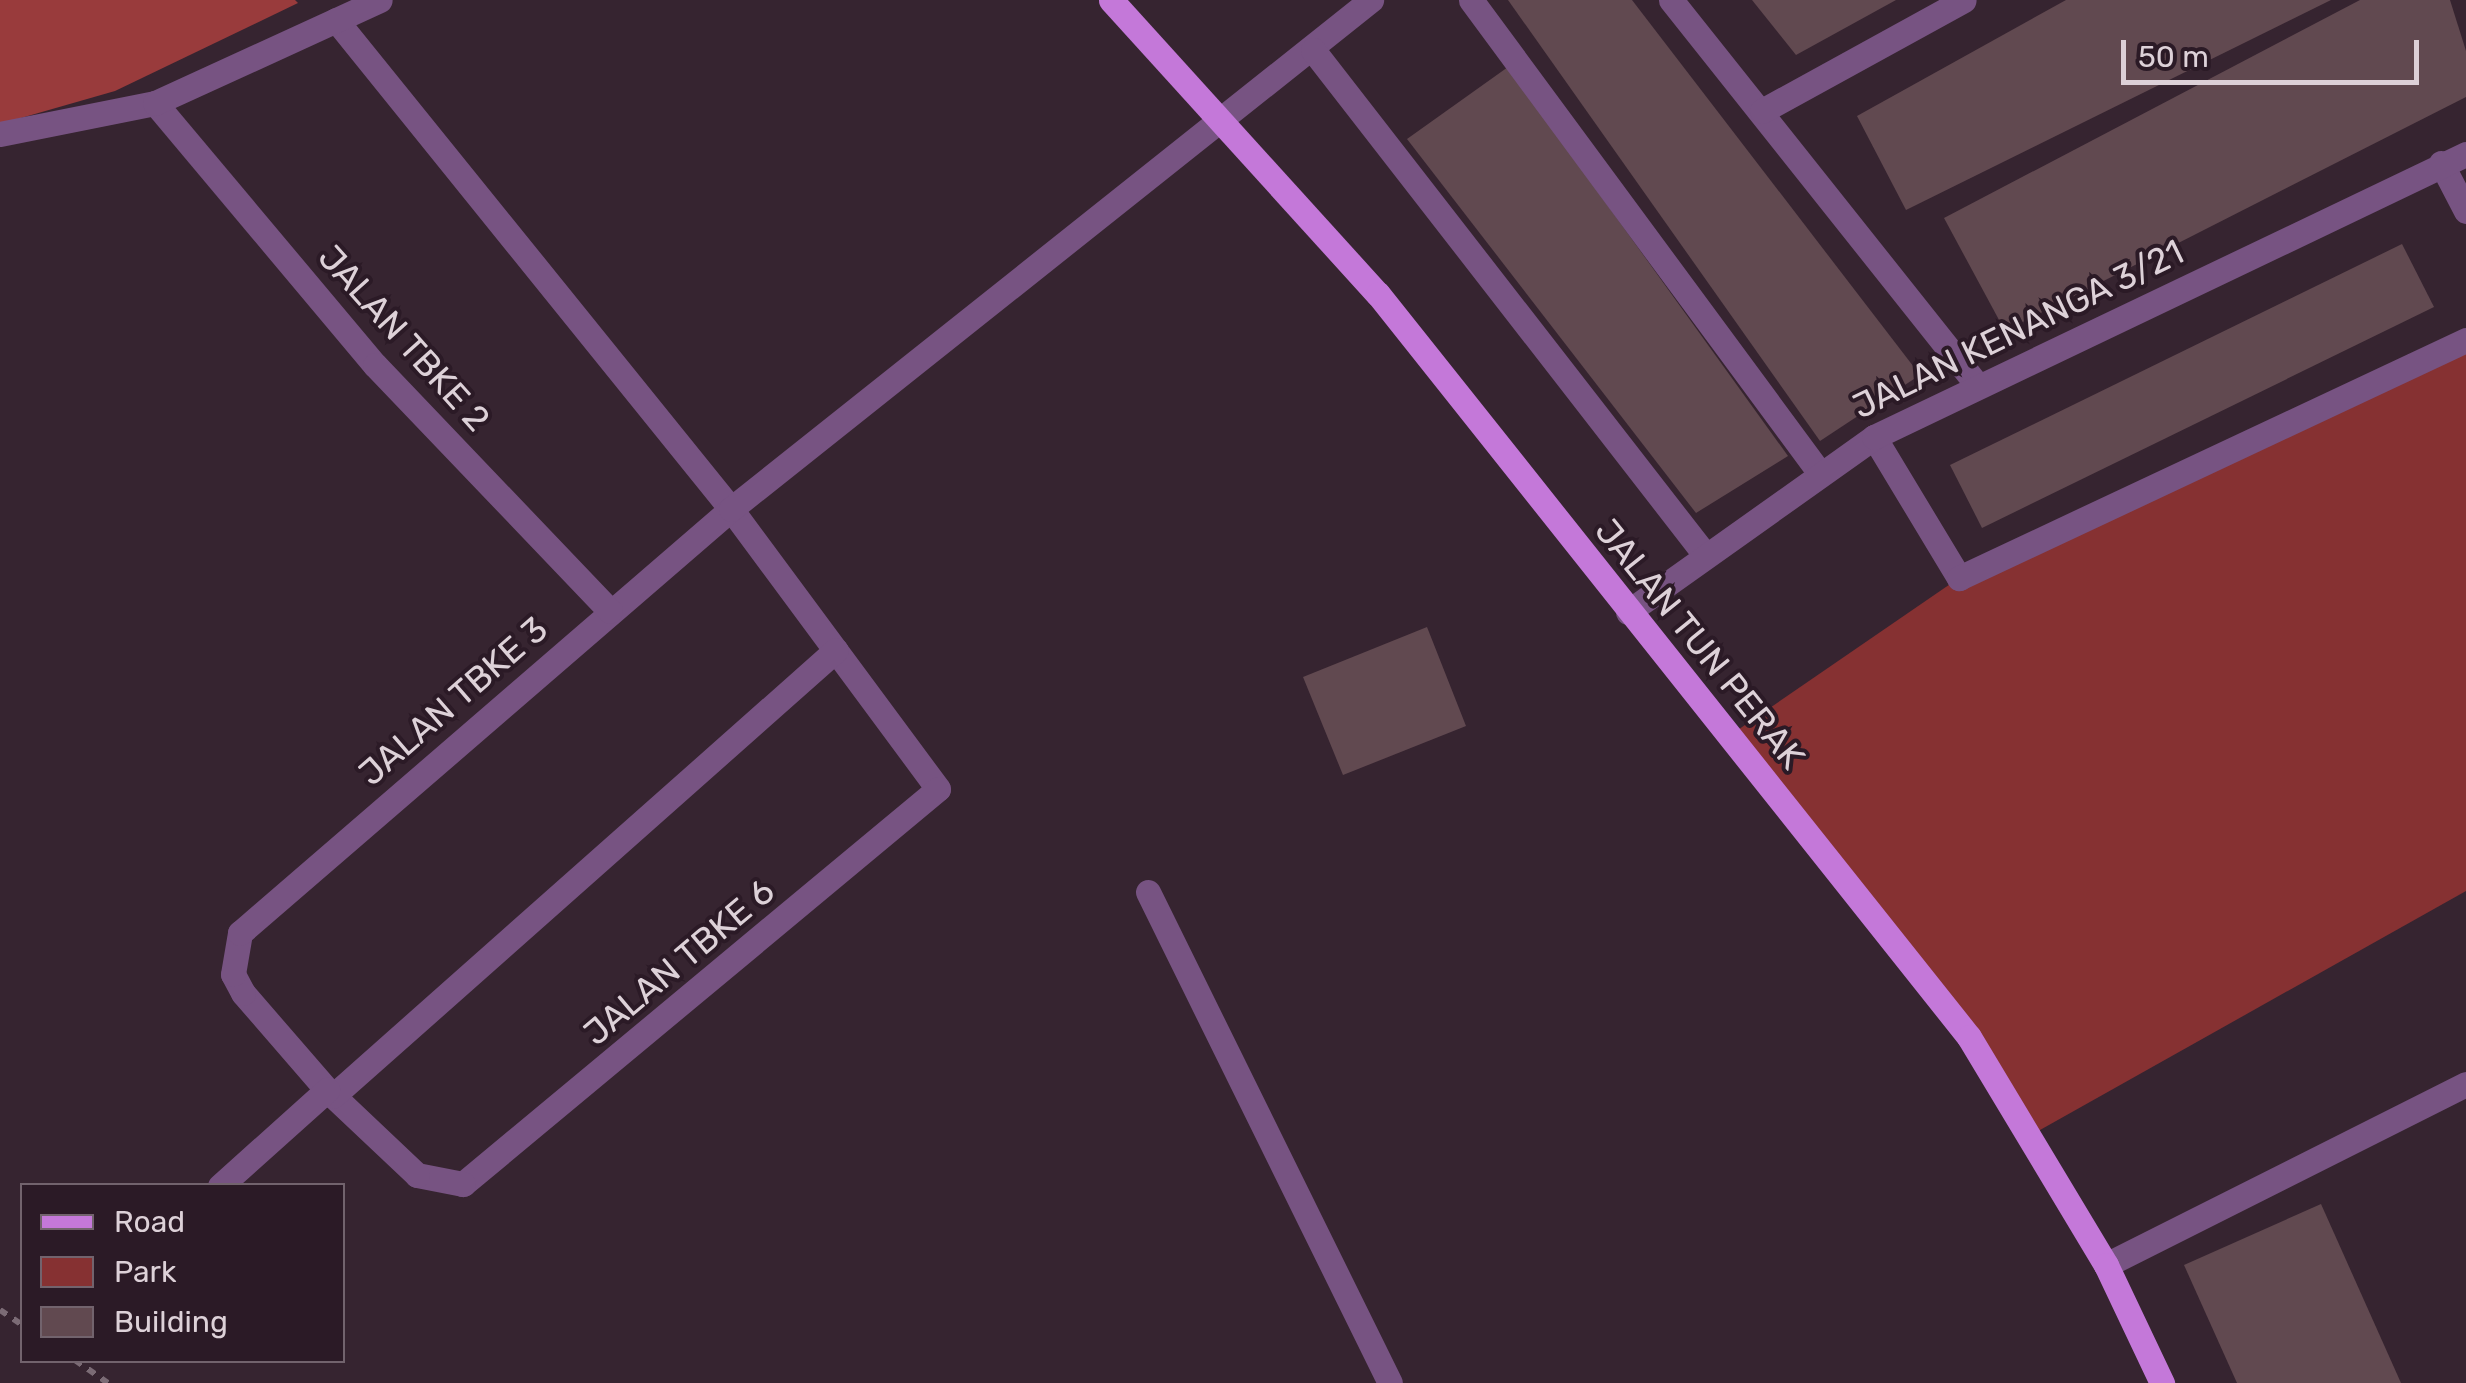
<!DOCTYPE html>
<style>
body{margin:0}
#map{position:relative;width:2466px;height:1383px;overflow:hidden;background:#362430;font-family:Rubik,sans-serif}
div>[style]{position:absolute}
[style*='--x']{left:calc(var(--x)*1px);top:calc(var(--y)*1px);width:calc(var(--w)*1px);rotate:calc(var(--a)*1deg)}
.green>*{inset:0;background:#863132}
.forest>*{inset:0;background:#993b3c}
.building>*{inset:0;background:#614950}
.path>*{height:6px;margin-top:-3px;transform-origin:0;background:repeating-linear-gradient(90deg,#7b6b75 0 8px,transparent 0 16px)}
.minor>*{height:25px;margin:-12.5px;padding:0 12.5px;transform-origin:12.5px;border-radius:12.5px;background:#775382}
.major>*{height:25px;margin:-12.5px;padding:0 12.5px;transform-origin:12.5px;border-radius:12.5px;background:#c478d9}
span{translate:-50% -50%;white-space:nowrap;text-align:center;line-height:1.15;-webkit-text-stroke:8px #2b1a26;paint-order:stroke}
.street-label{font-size:35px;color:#ddd1d8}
.legend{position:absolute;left:20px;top:1183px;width:325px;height:180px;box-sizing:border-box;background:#2b1a26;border:2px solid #72636d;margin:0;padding:12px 18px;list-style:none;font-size:30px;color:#ddd1d8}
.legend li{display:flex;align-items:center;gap:20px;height:50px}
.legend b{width:50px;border:2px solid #72636d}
.scale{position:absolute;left:2121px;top:40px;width:298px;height:45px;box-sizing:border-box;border:5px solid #ddd1d8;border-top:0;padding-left:12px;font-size:30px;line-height:35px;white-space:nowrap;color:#ddd1d8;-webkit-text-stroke:8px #2b1a26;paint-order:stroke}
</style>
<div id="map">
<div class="green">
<i style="clip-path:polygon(2466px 340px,2466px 891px,2031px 1135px,1729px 736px,1959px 578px)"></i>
</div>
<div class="forest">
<i style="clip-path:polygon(0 0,295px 0,298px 3px,115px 91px,0 124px)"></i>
</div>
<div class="building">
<i style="clip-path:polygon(1508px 0,1632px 0,1920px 375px,1820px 441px)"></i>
<i style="clip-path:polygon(1752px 0,1896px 0,1796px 55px)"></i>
<i style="clip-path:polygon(2066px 0,2331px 0,1906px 210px,1857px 116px)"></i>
<i style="clip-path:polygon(2360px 0,2450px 0,2466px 51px,2466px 97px,2005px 331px,1944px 218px)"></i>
<i style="clip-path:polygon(1508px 67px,1788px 456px,1696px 513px,1407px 139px)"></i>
<i style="clip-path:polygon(2402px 244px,2434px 307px,1982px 528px,1950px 465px)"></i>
<i style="clip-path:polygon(1427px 627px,1466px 726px,1343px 775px,1303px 677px)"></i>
<i style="clip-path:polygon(2321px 1204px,2401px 1383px,2237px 1383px,2184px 1265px)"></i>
</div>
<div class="path">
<i style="--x:0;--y:1310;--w:27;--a:34"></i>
<i style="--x:75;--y:1360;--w:40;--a:34.9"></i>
</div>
<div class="minor">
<i style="--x:1471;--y:0;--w:586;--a:53.6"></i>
<i style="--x:1671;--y:0;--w:490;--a:51.5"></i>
<i style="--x:336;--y:20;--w:629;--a:51.07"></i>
<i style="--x:731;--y:509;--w:348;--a:53.5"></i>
<i style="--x:938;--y:789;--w:618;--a:140.25"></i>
<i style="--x:463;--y:1184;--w:47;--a:-168.9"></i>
<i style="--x:417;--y:1175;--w:124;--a:-136.6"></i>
<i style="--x:327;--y:1090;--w:128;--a:-130.9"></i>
<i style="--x:243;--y:993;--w:21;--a:-118"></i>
<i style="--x:233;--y:974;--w:42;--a:-80.3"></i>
<i style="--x:240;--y:933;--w:649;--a:-40.81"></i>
<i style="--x:731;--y:509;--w:818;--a:-38.5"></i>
<i style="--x:1313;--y:50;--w:636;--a:52.16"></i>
<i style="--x:155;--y:103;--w:342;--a:50"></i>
<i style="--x:375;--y:365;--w:340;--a:46.3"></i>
<i style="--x:1762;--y:111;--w:230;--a:-28.8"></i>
<i style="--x:0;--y:134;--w:158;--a:-11.3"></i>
<i style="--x:155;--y:103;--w:247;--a:-24.6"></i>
<i style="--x:2441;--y:163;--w:54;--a:62.5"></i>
<i style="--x:1874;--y:437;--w:165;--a:58.9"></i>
<i style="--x:1959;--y:578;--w:560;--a:-25.15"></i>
<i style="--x:1628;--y:612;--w:302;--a:-35.4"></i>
<i style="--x:1874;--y:437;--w:656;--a:-25.55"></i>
<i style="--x:1148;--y:892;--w:547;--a:63.76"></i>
<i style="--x:333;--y:1096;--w:672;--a:-41.56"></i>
<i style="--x:220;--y:1186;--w:144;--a:-41.9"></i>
<i style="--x:2106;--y:1265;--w:403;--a:-26.7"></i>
</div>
<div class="major">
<i style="--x:1111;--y:0;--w:397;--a:47.8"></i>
<i style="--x:1378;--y:294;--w:949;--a:51.5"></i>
<i style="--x:1969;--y:1037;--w:266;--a:59"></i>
<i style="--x:2106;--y:1265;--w:131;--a:64.6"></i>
</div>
<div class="street-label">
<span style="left:2018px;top:329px;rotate:-26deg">JALAN KENANGA 3/21</span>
<span style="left:404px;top:338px;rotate:48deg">JALAN TBKE 2</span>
<span style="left:1700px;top:644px;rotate:51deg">JALAN TUN PERAK</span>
<span style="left:453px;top:701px;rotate:-41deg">JALAN TBKE 3</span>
<span style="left:679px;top:962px;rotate:-40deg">JALAN TBKE 6</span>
</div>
<ul class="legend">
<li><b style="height:12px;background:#c478d9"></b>Road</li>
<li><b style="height:28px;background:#863132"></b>Park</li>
<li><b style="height:28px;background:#614950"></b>Building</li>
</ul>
<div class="scale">50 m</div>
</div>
